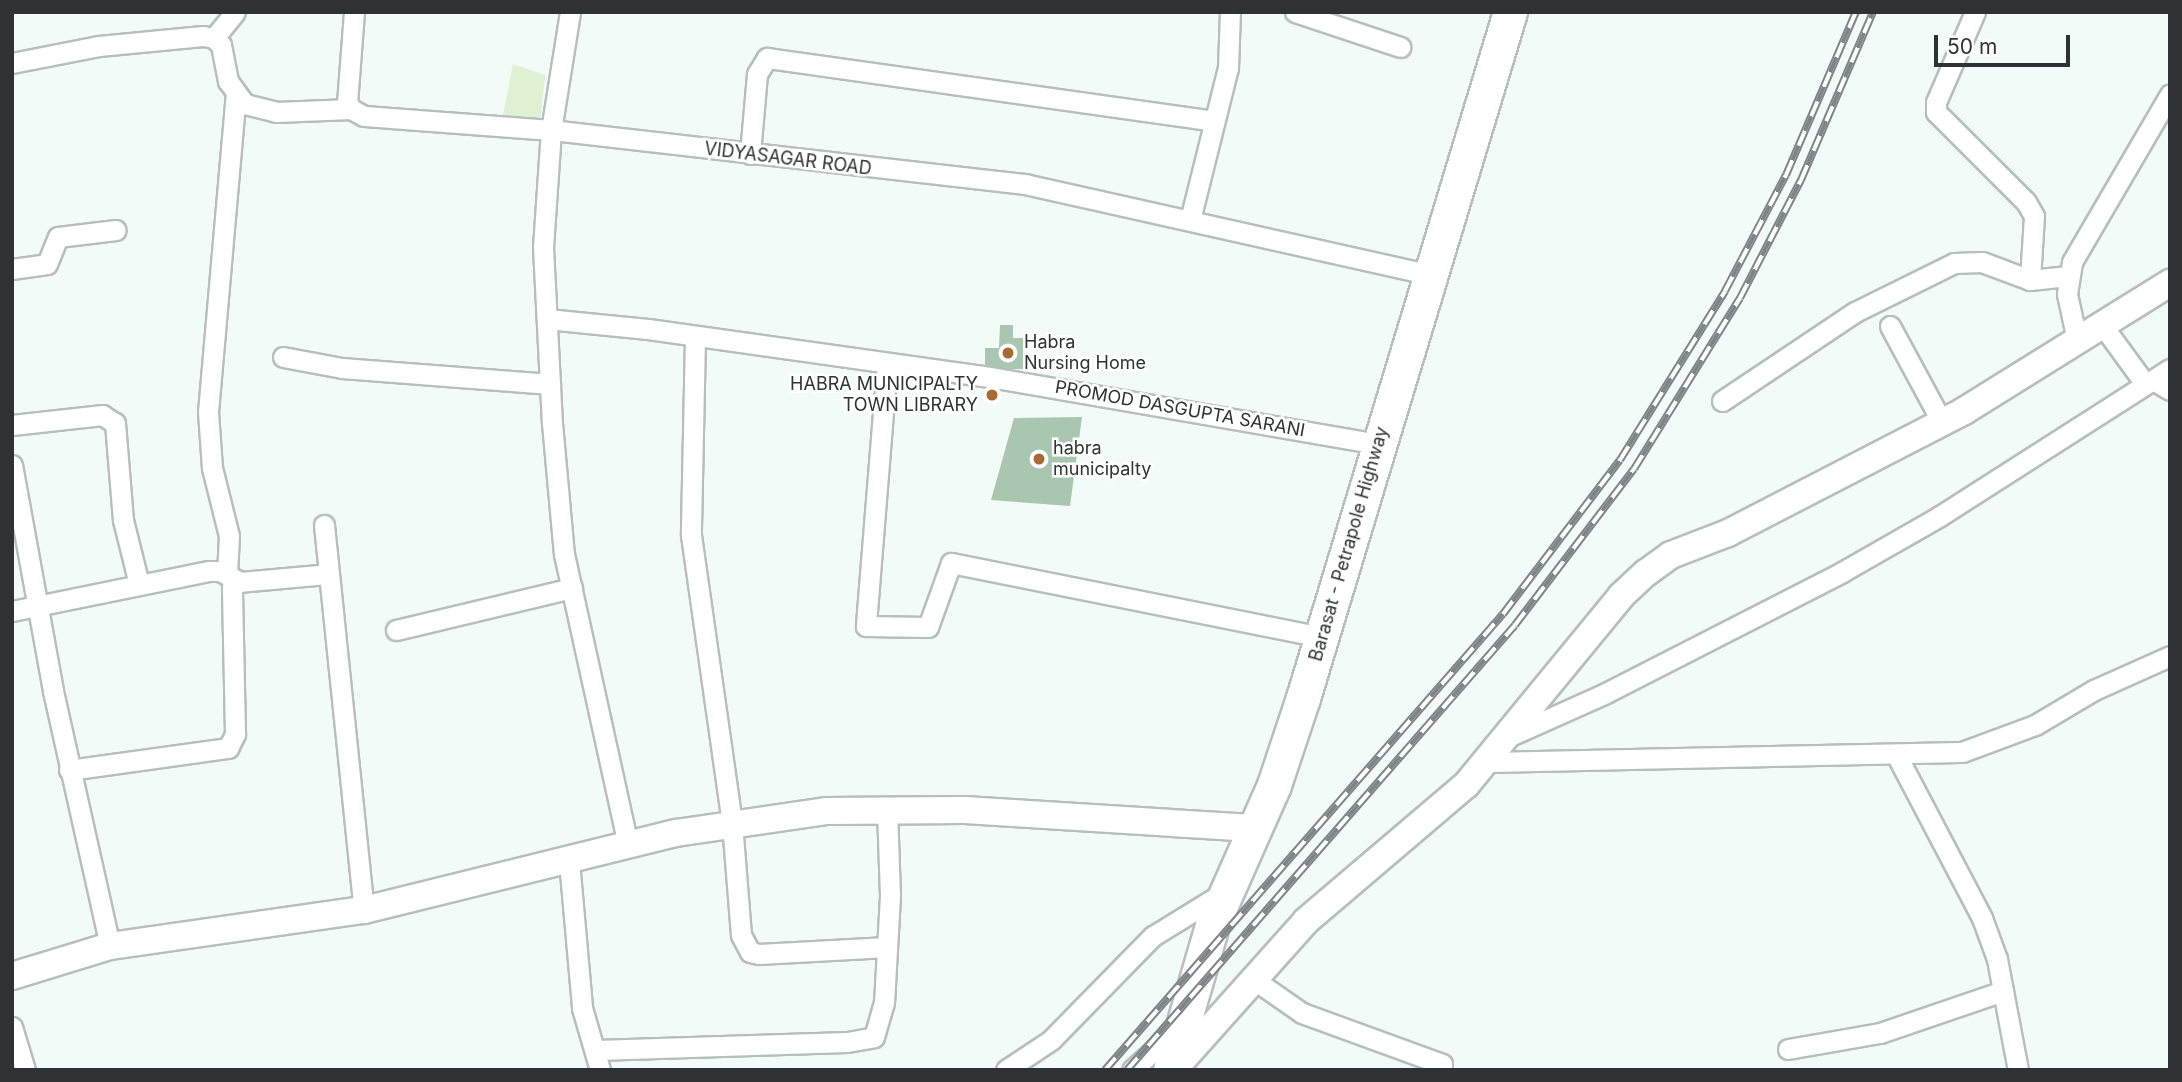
<!DOCTYPE html>
<style>
body{margin:0}
#map{position:relative;width:2182px;height:1082px;overflow:hidden;background:#f3fbf9;font-family:Inter,sans-serif}
div>[style]{position:absolute}
[style*='--x']{left:calc(var(--x)*1px);top:calc(var(--y)*1px);width:calc(var(--w)*1px);rotate:calc(var(--a)*1deg)}
.green>*{inset:0;background:#e0f0d3}
.building>*{inset:0;background:#a9c6b1}
.roads{filter:drop-shadow(2px 0 #b7bebc) drop-shadow(-2px 0 #b7bebc) drop-shadow(0 2px #b7bebc) drop-shadow(0 -2px #b7bebc)}
.street>*{height:19px;margin:-9.5px;padding:0 9.5px;transform-origin:9.5px;border-radius:9.5px;background:#fff}
.secondary>*{height:26px;margin:-13px;padding:0 13px;transform-origin:13px;border-radius:13px;background:#fff}
.highway>*{height:33px;margin:-16.5px;padding:0 16.5px;transform-origin:16.5px;border-radius:16.5px;background:#fff}
.rail>*{height:8px;margin-top:-4px;transform-origin:0;background:repeating-linear-gradient(90deg,#fff 0 16px,#7f8484 0 32px);box-sizing:border-box;border-block:2px solid #7f8484}
.dots>*{width:19px;height:19px;translate:-50% -50%;box-sizing:border-box;border:4px solid #fff;border-radius:50%}
span{translate:-50% -50%;white-space:nowrap;text-align:center;line-height:1.15;-webkit-text-stroke:5px #fff;paint-order:stroke}
.street-label{font-size:18px;color:#2f3232}
.poi-label{font-size:18px;color:#2f3232}
.left{translate:0 -50%;text-align:left}
.right{translate:-100% -50%;text-align:right}
.frame{position:absolute;inset:0;border:14px solid #2f3232;pointer-events:none}
.scale{position:absolute;left:1934px;top:35px;width:136px;height:32px;box-sizing:border-box;border:4px solid #2f3232;border-top:0;padding-left:9px;font-size:21px;line-height:24px;white-space:nowrap;color:#2f3232;-webkit-text-stroke:5px #fff;paint-order:stroke}
</style>
<div id="map">
<div class="green">
<i style="clip-path:polygon(513px 64px,545px 75px,540px 124px,503px 115px)"></i>
</div>
<div class="building">
<i style="clip-path:polygon(1000px 325px,1013px 325px,1013px 338px,1023px 338px,1023px 369px,985px 369px,985px 348px,999px 348px)"></i>
<i style="clip-path:polygon(1082px 417px,1070px 506px,991px 500px,1014px 418px)"></i>
</div>
<div class="roads">
<div class="street">
<i style="--x:354;--y:12;--w:90;--a:94.4"></i>
<i style="--x:347;--y:102;--w:8;--a:60"></i>
<i style="--x:351;--y:109;--w:15;--a:28"></i>
<i style="--x:364;--y:116;--w:188;--a:4.3"></i>
<i style="--x:551;--y:130;--w:477;--a:6.5"></i>
<i style="--x:1025;--y:184;--w:413;--a:12.6"></i>
<i style="--x:570;--y:12;--w:120;--a:99.1"></i>
<i style="--x:551;--y:130;--w:117;--a:93.9"></i>
<i style="--x:543;--y:247;--w:176;--a:87.1"></i>
<i style="--x:552;--y:423;--w:132;--a:84.8"></i>
<i style="--x:564;--y:554;--w:297;--a:77.6"></i>
<i style="--x:1295;--y:12;--w:111;--a:18.4"></i>
<i style="--x:1975;--y:12;--w:98;--a:113.4"></i>
<i style="--x:1936;--y:102;--w:10;--a:90"></i>
<i style="--x:1936;--y:112;--w:127;--a:45"></i>
<i style="--x:2026;--y:202;--w:16;--a:60"></i>
<i style="--x:2034;--y:216;--w:64;--a:93.6"></i>
<i style="--x:214;--y:38;--w:33;--a:-51"></i>
<i style="--x:12;--y:63;--w:89;--a:-11.1"></i>
<i style="--x:99;--y:46;--w:104;--a:-5.5"></i>
<i style="--x:203;--y:36;--w:11;--a:10"></i>
<i style="--x:214;--y:38;--w:10;--a:45"></i>
<i style="--x:221;--y:45;--w:37;--a:79"></i>
<i style="--x:228;--y:81;--w:29;--a:54"></i>
<i style="--x:245;--y:104;--w:32;--a:14"></i>
<i style="--x:276;--y:112;--w:75;--a:-2.3"></i>
<i style="--x:750;--y:154;--w:80;--a:-85"></i>
<i style="--x:757;--y:74;--w:19;--a:-58"></i>
<i style="--x:767;--y:58;--w:451;--a:8"></i>
<i style="--x:1190;--y:220;--w:157;--a:-76"></i>
<i style="--x:1228;--y:68;--w:56;--a:-88"></i>
<i style="--x:12;--y:269;--w:35;--a:-8"></i>
<i style="--x:47;--y:264;--w:29;--a:-68"></i>
<i style="--x:58;--y:237;--w:58;--a:-6.9"></i>
<i style="--x:547;--y:319;--w:101;--a:5.7"></i>
<i style="--x:648;--y:329;--w:345;--a:8"></i>
<i style="--x:990;--y:377;--w:394;--a:9.8"></i>
<i style="--x:1890;--y:326;--w:109;--a:61.6"></i>
<i style="--x:2108;--y:333;--w:59;--a:53.9"></i>
<i style="--x:2143;--y:381;--w:12;--a:0"></i>
<i style="--x:2155;--y:381;--w:17;--a:31"></i>
<i style="--x:695;--y:337;--w:198;--a:91.2"></i>
<i style="--x:691;--y:535;--w:291;--a:81.9"></i>
<i style="--x:732;--y:823;--w:112;--a:85.4"></i>
<i style="--x:741;--y:935;--w:19;--a:62"></i>
<i style="--x:750;--y:952;--w:9;--a:13"></i>
<i style="--x:759;--y:954;--w:128;--a:-3.1"></i>
<i style="--x:2077;--y:340;--w:47;--a:-102.3"></i>
<i style="--x:2067;--y:294;--w:32;--a:-81"></i>
<i style="--x:2072;--y:262;--w:194;--a:-59.7"></i>
<i style="--x:283;--y:357;--w:60;--a:10.6"></i>
<i style="--x:342;--y:368;--w:209;--a:4.4"></i>
<i style="--x:887;--y:363;--w:264;--a:94.6"></i>
<i style="--x:866;--y:626;--w:62;--a:0.9"></i>
<i style="--x:928;--y:627;--w:68;--a:-70.2"></i>
<i style="--x:951;--y:563;--w:378;--a:11.3"></i>
<i style="--x:1722;--y:401;--w:160;--a:-33.8"></i>
<i style="--x:1855;--y:312;--w:110;--a:-26.3"></i>
<i style="--x:1954;--y:263;--w:28;--a:-2"></i>
<i style="--x:1982;--y:262;--w:51;--a:20.6"></i>
<i style="--x:2030;--y:280;--w:38;--a:-6"></i>
<i style="--x:12;--y:425;--w:91;--a:-6.3"></i>
<i style="--x:102;--y:415;--w:15;--a:32"></i>
<i style="--x:115;--y:423;--w:97;--a:85.3"></i>
<i style="--x:123;--y:520;--w:66;--a:76"></i>
<i style="--x:12;--y:465;--w:230;--a:79.7"></i>
<i style="--x:53;--y:691;--w:261;--a:77.4"></i>
<i style="--x:324;--y:525;--w:387;--a:84.1"></i>
<i style="--x:227;--y:574;--w:38;--a:-87"></i>
<i style="--x:229;--y:536;--w:70;--a:-104"></i>
<i style="--x:212;--y:468;--w:56;--a:-94.1"></i>
<i style="--x:208;--y:412;--w:318;--a:-85"></i>
<i style="--x:12;--y:611;--w:201;--a:-11.5"></i>
<i style="--x:209;--y:571;--w:11;--a:0"></i>
<i style="--x:220;--y:571;--w:21;--a:29"></i>
<i style="--x:396;--y:630;--w:181;--a:-13.4"></i>
<i style="--x:1510;--y:736;--w:105;--a:-24.1"></i>
<i style="--x:1606;--y:693;--w:265;--a:-27.1"></i>
<i style="--x:1842;--y:572;--w:113;--a:-29.7"></i>
<i style="--x:1940;--y:516;--w:273;--a:-32.6"></i>
<i style="--x:1897;--y:756;--w:183;--a:62.3"></i>
<i style="--x:1982;--y:918;--w:44;--a:69.9"></i>
<i style="--x:1997;--y:959;--w:113;--a:79.3"></i>
<i style="--x:1487;--y:762;--w:475;--a:-1.2"></i>
<i style="--x:1962;--y:752;--w:78;--a:-20.3"></i>
<i style="--x:2035;--y:725;--w:69;--a:-30.7"></i>
<i style="--x:2094;--y:690;--w:83;--a:-24.1"></i>
<i style="--x:69;--y:770;--w:161;--a:-7.9"></i>
<i style="--x:228;--y:748;--w:16;--a:-63"></i>
<i style="--x:235;--y:734;--w:147;--a:-91.2"></i>
<i style="--x:232;--y:587;--w:9;--a:-36"></i>
<i style="--x:239;--y:582;--w:90;--a:-5.1"></i>
<i style="--x:569;--y:861;--w:148;--a:84.9"></i>
<i style="--x:582;--y:1008;--w:65;--a:73.8"></i>
<i style="--x:1256;--y:981;--w:56;--a:34.8"></i>
<i style="--x:1302;--y:1013;--w:149;--a:20"></i>
<i style="--x:1442;--y:1064;--w:6;--a:90"></i>
<i style="--x:12;--y:1027;--w:45;--a:73.2"></i>
<i style="--x:1788;--y:1049;--w:93;--a:-9.9"></i>
<i style="--x:1880;--y:1033;--w:130;--a:-18.9"></i>
<i style="--x:596;--y:1050;--w:251;--a:-1.8"></i>
<i style="--x:847;--y:1042;--w:27;--a:-10"></i>
<i style="--x:874;--y:1037;--w:35;--a:-74"></i>
<i style="--x:884;--y:1003;--w:108;--a:-86.8"></i>
<i style="--x:890;--y:895;--w:85;--a:-92"></i>
<i style="--x:1006;--y:1070;--w:54;--a:-33.7"></i>
<i style="--x:1051;--y:1040;--w:146;--a:-45.6"></i>
<i style="--x:1153;--y:936;--w:82;--a:-31.6"></i>
<i style="--x:1132;--y:1070;--w:67;--a:-42"></i>
</div>
<div class="secondary">
<i style="--x:12;--y:976;--w:102;--a:-17"></i>
<i style="--x:110;--y:946;--w:257;--a:-8.1"></i>
<i style="--x:364;--y:910;--w:321;--a:-13.9"></i>
<i style="--x:676;--y:833;--w:153;--a:-8.3"></i>
<i style="--x:827;--y:811;--w:138;--a:-0.4"></i>
<i style="--x:965;--y:810;--w:288;--a:3.6"></i>
<i style="--x:1173;--y:1070;--w:200;--a:-48.2"></i>
<i style="--x:1306;--y:921;--w:210;--a:-40.4"></i>
<i style="--x:1466;--y:785;--w:244;--a:-50.6"></i>
<i style="--x:1621;--y:596;--w:34;--a:-43"></i>
<i style="--x:1646;--y:573;--w:31;--a:-36"></i>
<i style="--x:1671;--y:555;--w:61;--a:-21.1"></i>
<i style="--x:1728;--y:533;--w:266;--a:-27.3"></i>
<i style="--x:1964;--y:411;--w:243;--a:-31.9"></i>
</div>
<div class="highway">
<i style="--x:1170;--y:1070;--w:151;--a:-73.8"></i>
<i style="--x:1212;--y:925;--w:153;--a:-66.1"></i>
<i style="--x:1274;--y:785;--w:92;--a:-71.6"></i>
<i style="--x:1303;--y:698;--w:717;--a:-73.21"></i>
</div>
</div>
<div class="rail">
<i style="--x:1105;--y:1070;--w:605;--a:-48.89"></i>
<i style="--x:1503;--y:614;--w:193;--a:-52.8"></i>
<i style="--x:1620;--y:460;--w:199;--a:-58.1"></i>
<i style="--x:1725;--y:291;--w:131;--a:-62.3"></i>
<i style="--x:1786;--y:175;--w:177;--a:-66.8"></i>
<i style="--x:1127;--y:1070;--w:590;--a:-48.91"></i>
<i style="--x:1515;--y:625;--w:196;--a:-52.7"></i>
<i style="--x:1634;--y:469;--w:201;--a:-58.2"></i>
<i style="--x:1740;--y:298;--w:133;--a:-62.7"></i>
<i style="--x:1801;--y:180;--w:183;--a:-66.8"></i>
</div>
<div class="dots">
<i style="left:1008px;top:353px;background:#a96a31"></i>
<i style="left:992px;top:395px;background:#a96a31"></i>
<i style="left:1039px;top:459px;background:#a96a31"></i>
</div>
<div class="street-label">
<span style="left:788px;top:159px;rotate:7deg">VIDYASAGAR ROAD</span>
<span style="left:1180px;top:409px;rotate:10deg">PROMOD DASGUPTA SARANI</span>
<span style="left:1349px;top:544px;rotate:-74deg">Barasat - Petrapole Highway</span>
</div>
<div class="poi-label">
<span class="left" style="left:1024px;top:353px">Habra<br>Nursing Home</span>
<span class="right" style="left:978px;top:395px">HABRA MUNICIPALTY<br>TOWN LIBRARY</span>
<span class="left" style="left:1053px;top:459px">habra<br>municipalty</span>
</div>
<div class="frame"></div>
<div class="scale">50 m</div>
</div>
